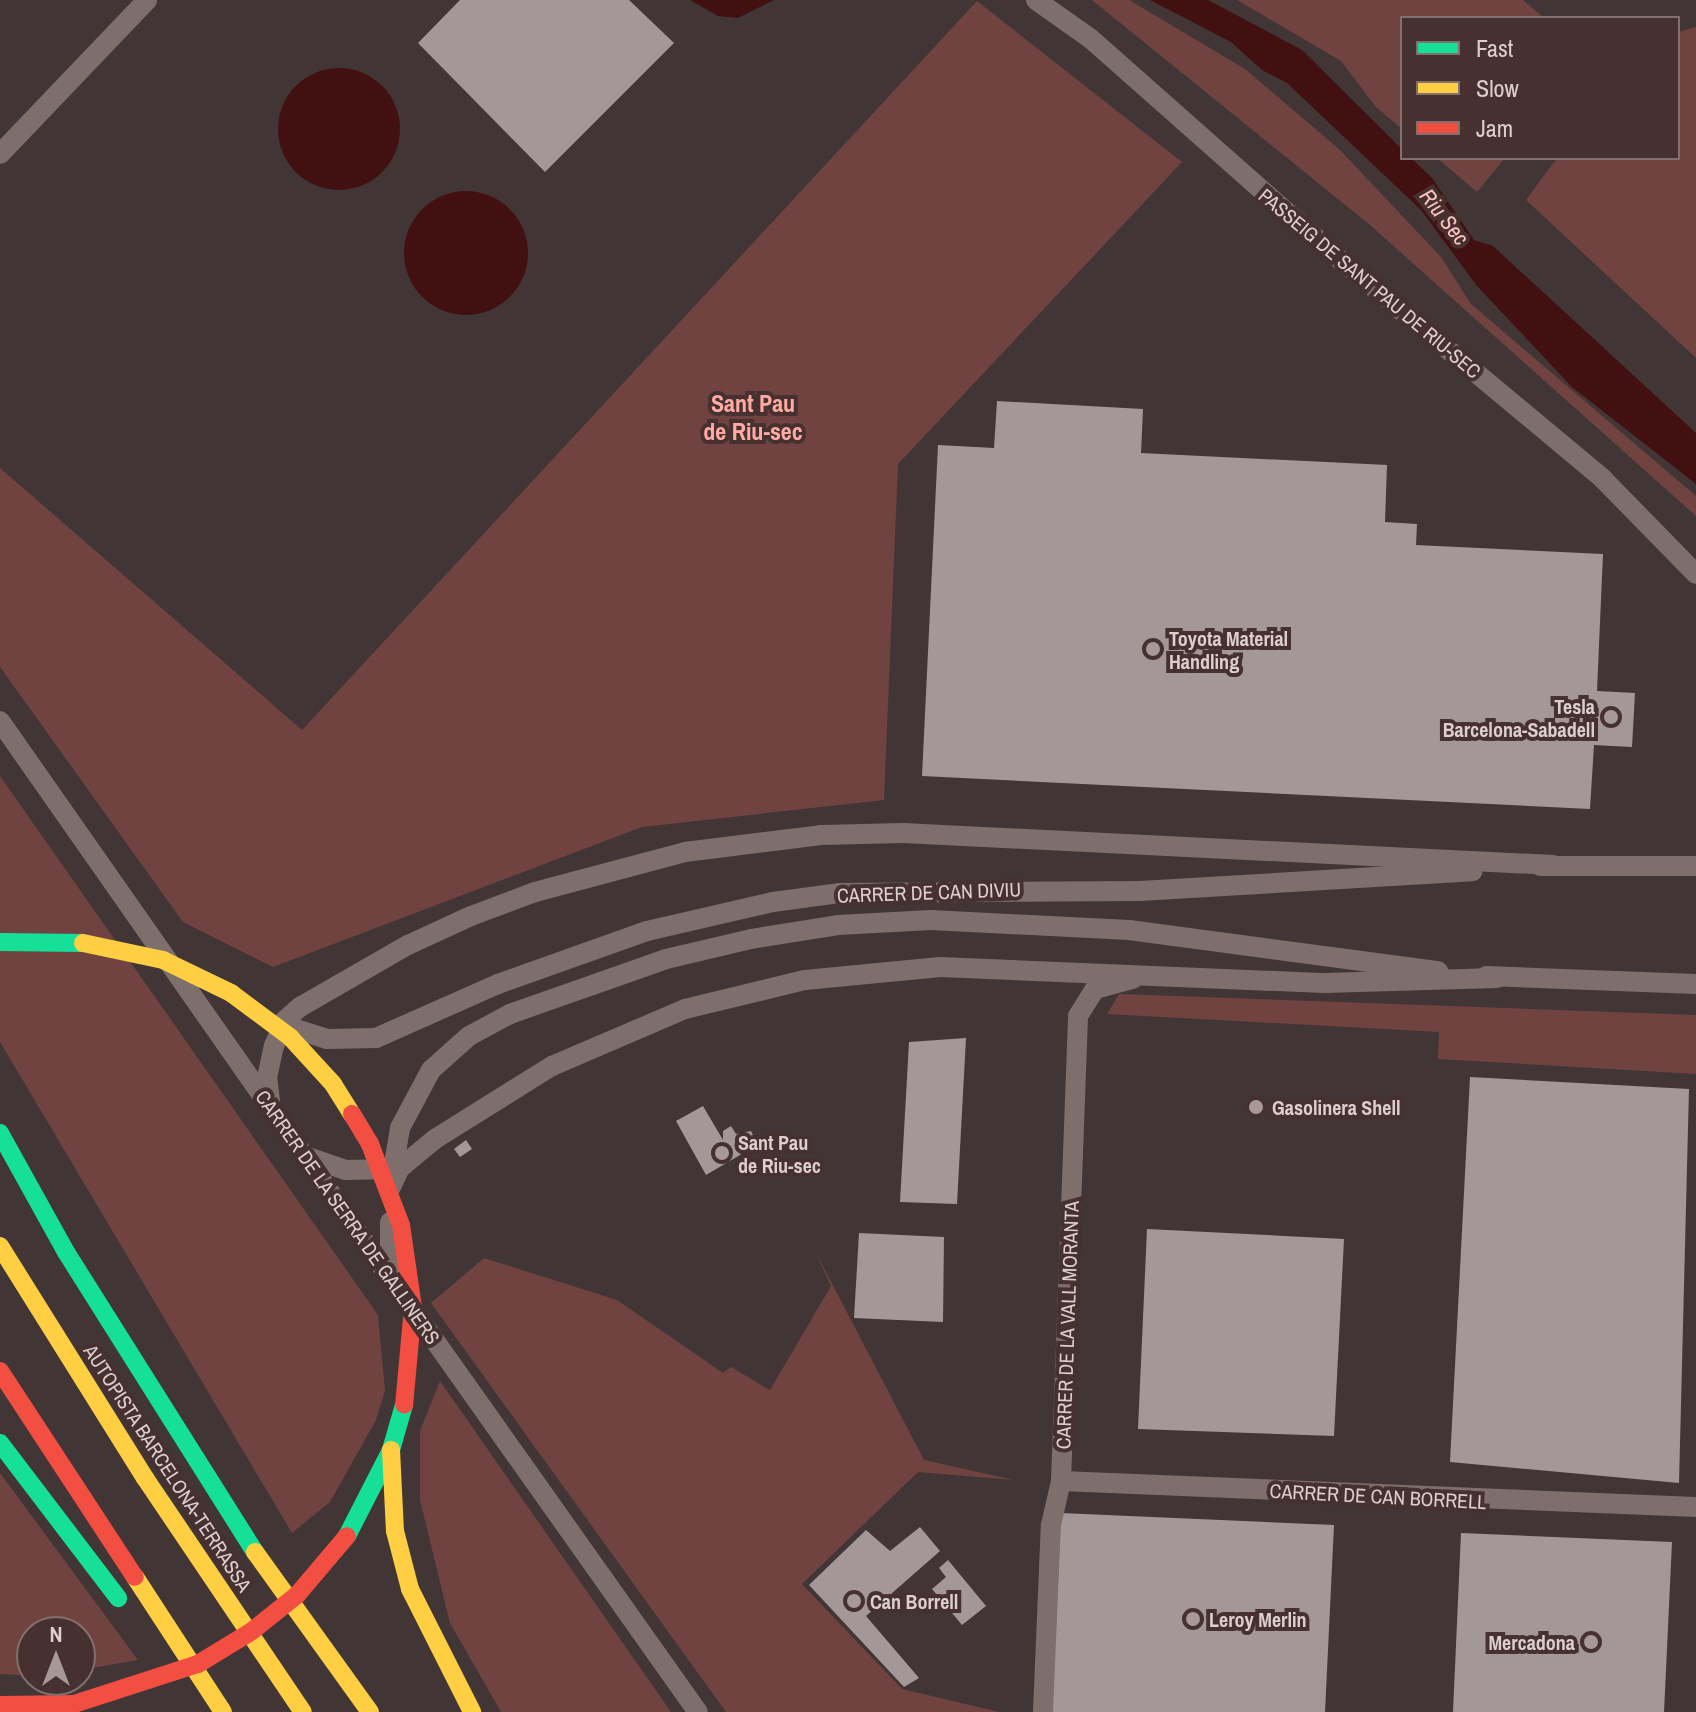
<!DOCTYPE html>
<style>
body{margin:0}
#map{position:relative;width:1696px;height:1712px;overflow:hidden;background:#413635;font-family:"Archivo Narrow",sans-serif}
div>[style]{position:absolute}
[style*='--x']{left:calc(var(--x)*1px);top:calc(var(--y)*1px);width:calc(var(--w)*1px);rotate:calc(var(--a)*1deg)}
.green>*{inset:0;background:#714340}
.water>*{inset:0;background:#421010}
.round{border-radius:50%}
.building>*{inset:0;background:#a39897}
.street>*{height:20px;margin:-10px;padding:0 10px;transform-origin:10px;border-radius:10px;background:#7e6f6d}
.fast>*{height:18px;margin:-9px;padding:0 9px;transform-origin:9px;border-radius:9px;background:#16e098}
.slow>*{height:18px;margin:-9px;padding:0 9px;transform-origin:9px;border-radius:9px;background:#ffcf43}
.jam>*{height:18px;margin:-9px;padding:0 9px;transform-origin:9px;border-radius:9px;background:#f24e42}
.street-bridge>*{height:20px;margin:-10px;padding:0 10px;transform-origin:10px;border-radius:10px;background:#7e6f6d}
.slow-bridge>*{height:18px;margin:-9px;padding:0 9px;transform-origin:9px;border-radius:9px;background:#ffcf43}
.jam-bridge>*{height:18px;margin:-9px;padding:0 9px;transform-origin:9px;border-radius:9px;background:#f24e42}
.dots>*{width:22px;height:22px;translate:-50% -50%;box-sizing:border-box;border:4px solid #463130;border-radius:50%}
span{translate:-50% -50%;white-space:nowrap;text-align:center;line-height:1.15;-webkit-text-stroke:8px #463130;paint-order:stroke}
.street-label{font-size:20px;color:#ddcfce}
.poi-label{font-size:20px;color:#ddcfce;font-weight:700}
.left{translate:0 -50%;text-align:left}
.right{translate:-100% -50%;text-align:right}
.water-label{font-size:22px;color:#fdc3bd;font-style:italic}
.quarter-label{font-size:24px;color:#ffaba4;font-weight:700}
.legend{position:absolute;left:1400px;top:16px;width:280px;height:144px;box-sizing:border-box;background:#463130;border:2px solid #82706f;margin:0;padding:10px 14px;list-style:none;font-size:24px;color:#ddcfce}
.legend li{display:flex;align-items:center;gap:16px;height:40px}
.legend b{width:40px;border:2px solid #82706f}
.north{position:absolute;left:16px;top:1616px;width:80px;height:80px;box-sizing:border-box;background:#463130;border:2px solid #82706f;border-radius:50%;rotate:0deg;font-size:22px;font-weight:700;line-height:32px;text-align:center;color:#ddcfce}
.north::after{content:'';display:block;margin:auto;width:28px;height:36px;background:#a69998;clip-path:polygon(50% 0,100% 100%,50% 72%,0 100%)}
</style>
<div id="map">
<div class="green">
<i style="clip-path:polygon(1092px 0,1129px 0,1245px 69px,1340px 150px,1441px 257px,1471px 304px,1696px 496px,1696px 516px,1370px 225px)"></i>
<i style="clip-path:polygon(1237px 0,1523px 0,1544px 18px,1402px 18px,1402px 129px,1376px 107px,1341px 61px)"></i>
<i style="clip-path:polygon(977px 1px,1182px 162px,898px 464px,884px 800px,642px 827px,273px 967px,183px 922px,0 667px,0 468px,302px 730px)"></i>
<i style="clip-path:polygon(1696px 27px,1696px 358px,1526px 200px,1557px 158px,1678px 158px,1678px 32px)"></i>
<i style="clip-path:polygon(1437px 158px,1505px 158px,1477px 192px)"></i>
<i style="clip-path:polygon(0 776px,378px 1315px,385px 1391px,376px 1420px,330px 1502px,292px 1533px,0 1042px)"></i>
<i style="clip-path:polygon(1119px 994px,1696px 1015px,1696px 1074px,1438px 1059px,1439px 1032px,1107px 1014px)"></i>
<i style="clip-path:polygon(815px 1251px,924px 1460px,1014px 1480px,918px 1472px,802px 1584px,902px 1689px,999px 1712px,726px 1712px,431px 1303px,484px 1258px,617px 1300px,723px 1373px,731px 1367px,770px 1390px,831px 1286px)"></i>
<i style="clip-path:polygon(440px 1381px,671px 1712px,501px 1712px,450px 1623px,420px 1500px,420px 1431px)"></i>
<i style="clip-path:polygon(0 1473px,138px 1660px,80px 1670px,80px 1632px,32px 1632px,32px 1676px,0 1674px)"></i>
</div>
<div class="water">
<i style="clip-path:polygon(690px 0,774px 0,738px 18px,718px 16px)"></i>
<i style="clip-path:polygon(1150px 0,1208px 0,1302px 50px,1402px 149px,1402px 158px,1411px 158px,1432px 178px,1474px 240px,1493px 246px,1696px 433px,1696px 484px,1572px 387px,1477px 286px,1421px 210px,1287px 83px,1262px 70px,1231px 42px)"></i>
<i class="round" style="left:278px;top:68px;width:122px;height:122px"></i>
<i class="round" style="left:404px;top:191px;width:124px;height:124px"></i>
</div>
<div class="building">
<i style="clip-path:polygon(460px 0,629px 0,674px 43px,545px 172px,418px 43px)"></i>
<i style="clip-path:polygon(997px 401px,1143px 409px,1141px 453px,1387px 465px,1385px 522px,1417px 524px,1416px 545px,1603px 554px,1597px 691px,1635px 693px,1632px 747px,1594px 745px,1590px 809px,922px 776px,938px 445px,994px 448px)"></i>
<i style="clip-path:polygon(966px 1038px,957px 1204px,900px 1202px,909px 1042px)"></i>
<i style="clip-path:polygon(1470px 1077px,1689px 1089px,1679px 1483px,1450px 1462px)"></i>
<i style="clip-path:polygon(703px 1106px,723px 1140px,723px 1131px,731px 1126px,736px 1134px,751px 1131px,755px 1139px,752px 1148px,706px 1175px,676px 1121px)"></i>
<i style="clip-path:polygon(466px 1140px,472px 1149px,460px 1157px,454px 1149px)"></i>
<i style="clip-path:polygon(1147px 1229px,1344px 1239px,1334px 1436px,1138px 1429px)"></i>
<i style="clip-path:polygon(859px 1233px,944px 1237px,943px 1322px,854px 1318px)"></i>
<i style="clip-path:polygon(1061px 1513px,1334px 1525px,1325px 1712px,1052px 1712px)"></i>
<i style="clip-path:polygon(920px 1527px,940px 1551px,866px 1616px,919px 1678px,904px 1687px,809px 1585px,866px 1530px,890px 1551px)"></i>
<i style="clip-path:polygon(1461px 1533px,1672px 1542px,1664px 1712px,1453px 1712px)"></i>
<i style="clip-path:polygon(948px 1560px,986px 1606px,962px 1625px,932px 1589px,946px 1577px,939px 1568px)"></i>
</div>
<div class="street">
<i style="--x:1036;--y:0;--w:67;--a:35.3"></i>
<i style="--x:1091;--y:39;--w:329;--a:41.5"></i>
<i style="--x:1337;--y:257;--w:346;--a:39.8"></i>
<i style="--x:1603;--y:479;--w:133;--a:45.6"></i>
<i style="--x:0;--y:154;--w:213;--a:-46.3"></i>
<i style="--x:0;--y:721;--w:684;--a:55.01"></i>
<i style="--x:1540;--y:866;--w:156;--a:0"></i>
<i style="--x:1486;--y:976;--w:210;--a:2.2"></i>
<i style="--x:498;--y:984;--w:158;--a:-19.6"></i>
<i style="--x:647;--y:931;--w:129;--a:-13"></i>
<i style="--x:773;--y:902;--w:68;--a:-7.7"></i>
<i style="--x:840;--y:893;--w:300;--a:-0.4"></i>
<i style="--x:1140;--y:891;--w:333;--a:-3.4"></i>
<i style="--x:510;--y:1014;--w:165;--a:-19.4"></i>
<i style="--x:666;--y:959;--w:87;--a:-13.2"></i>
<i style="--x:751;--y:939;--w:88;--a:-9.1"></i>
<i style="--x:838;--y:925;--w:93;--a:-3.1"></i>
<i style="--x:931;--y:920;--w:198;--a:2.9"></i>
<i style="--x:1129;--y:930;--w:312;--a:7.6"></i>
<i style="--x:271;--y:1109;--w:31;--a:-97"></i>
<i style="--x:267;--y:1078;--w:33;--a:-78"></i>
<i style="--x:274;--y:1046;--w:28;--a:-67"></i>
<i style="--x:285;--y:1020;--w:20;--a:-41"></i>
<i style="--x:300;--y:1007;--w:125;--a:-29.9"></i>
<i style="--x:408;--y:945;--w:69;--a:-24.7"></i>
<i style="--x:471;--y:916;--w:68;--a:-20.6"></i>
<i style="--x:535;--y:892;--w:155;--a:-14.9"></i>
<i style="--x:685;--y:852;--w:137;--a:-7.1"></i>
<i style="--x:821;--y:835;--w:82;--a:-1.4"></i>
<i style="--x:903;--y:833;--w:651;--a:2.82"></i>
<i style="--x:305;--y:1156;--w:43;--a:18.9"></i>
<i style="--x:346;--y:1170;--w:46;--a:-1.2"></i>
<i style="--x:391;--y:1187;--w:21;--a:-65"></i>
<i style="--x:400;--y:1168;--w:45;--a:-39.6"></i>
<i style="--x:435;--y:1139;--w:138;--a:-32"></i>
<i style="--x:552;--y:1066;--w:145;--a:-23.2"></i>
<i style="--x:685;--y:1009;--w:123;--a:-13.6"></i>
<i style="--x:805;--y:980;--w:136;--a:-5.5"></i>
<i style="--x:940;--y:967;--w:385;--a:2.4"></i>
<i style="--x:1325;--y:983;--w:172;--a:-1.7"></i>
<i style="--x:390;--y:1278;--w:56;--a:-90"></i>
<i style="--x:411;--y:1307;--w:496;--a:54.7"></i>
<i style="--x:1061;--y:1481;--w:636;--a:2.34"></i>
<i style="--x:1043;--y:1712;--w:187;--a:-87.6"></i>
<i style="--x:1051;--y:1525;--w:45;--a:-77.2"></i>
<i style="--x:1061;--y:1481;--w:465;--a:-87.9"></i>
<i style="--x:1078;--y:1016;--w:32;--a:-58"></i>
<i style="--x:1095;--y:989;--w:39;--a:-15"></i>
</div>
<div class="fast">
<i style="--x:0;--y:942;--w:83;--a:0.7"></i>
<i style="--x:0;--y:1133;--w:136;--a:61"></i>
<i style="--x:66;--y:1252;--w:355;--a:57.8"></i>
<i style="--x:0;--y:1443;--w:195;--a:52.7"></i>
<i style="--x:347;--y:1536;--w:97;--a:-62.9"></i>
<i style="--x:391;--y:1450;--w:47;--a:-73.9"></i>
</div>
<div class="slow">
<i style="--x:0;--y:1246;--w:274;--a:58"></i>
<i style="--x:145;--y:1478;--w:282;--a:56"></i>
<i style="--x:391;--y:1450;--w:81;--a:87.2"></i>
<i style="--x:395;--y:1531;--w:60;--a:75.5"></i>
<i style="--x:410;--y:1589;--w:138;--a:63.2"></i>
<i style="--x:255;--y:1552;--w:197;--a:54.3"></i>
<i style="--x:135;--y:1577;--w:161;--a:56.9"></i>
</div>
<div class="jam">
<i style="--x:0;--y:1371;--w:246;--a:56.8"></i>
<i style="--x:0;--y:1705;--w:74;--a:-0.8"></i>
</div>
<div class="street-bridge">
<i style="--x:280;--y:1024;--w:49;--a:17.7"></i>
<i style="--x:327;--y:1039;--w:49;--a:-1.2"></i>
<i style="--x:376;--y:1038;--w:133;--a:-23.9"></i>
<i style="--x:390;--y:1188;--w:61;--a:-80.5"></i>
<i style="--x:400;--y:1128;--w:66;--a:-61.9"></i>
<i style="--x:431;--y:1070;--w:51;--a:-41.8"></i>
<i style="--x:469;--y:1036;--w:47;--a:-28.2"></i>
</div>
<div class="slow-bridge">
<i style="--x:83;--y:943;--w:82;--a:12"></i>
<i style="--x:163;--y:960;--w:76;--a:25.9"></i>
<i style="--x:231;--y:993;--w:74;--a:36.7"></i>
<i style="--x:290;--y:1037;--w:64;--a:47.5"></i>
<i style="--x:333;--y:1084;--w:36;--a:58"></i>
</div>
<div class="jam-bridge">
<i style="--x:352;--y:1114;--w:35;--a:59"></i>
<i style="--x:370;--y:1144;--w:87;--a:69.1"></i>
<i style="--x:401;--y:1225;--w:83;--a:81.7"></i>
<i style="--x:413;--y:1307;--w:98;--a:95.2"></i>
<i style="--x:74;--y:1704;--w:130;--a:-17.9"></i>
<i style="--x:198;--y:1664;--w:63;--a:-31.4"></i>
<i style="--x:252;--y:1631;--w:58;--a:-38.7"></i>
<i style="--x:297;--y:1595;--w:77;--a:-49.7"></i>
</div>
<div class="dots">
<i style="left:1153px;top:649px;background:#a69998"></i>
<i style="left:1611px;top:717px;background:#a69998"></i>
<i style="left:1256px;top:1107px;background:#a69998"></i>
<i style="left:722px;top:1153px;background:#a69998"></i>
<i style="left:854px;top:1601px;background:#a69998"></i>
<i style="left:1193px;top:1619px;background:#a69998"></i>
<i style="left:1591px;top:1642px;background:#a69998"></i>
</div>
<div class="street-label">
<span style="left:1370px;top:283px;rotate:40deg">PASSEIG DE SANT PAU DE RIU-SEC</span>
<span style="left:929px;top:892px;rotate:-2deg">CARRER DE CAN DIVIU</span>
<span style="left:348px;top:1217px;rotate:55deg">CARRER DE LA SERRA DE GALLINERS</span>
<span style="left:1067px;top:1325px;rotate:-88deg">CARRER DE LA VALL MORANTA</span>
<span style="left:168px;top:1468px;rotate:57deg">AUTOPISTA BARCELONA-TERRASSA</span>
<span style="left:1378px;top:1496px;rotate:3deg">CARRER DE CAN BORRELL</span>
</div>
<div class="poi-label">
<span class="left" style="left:1169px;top:650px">Toyota Material<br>Handling</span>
<span class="right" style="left:1595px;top:718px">Tesla<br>Barcelona-Sabadell</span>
<span class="left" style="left:1272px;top:1107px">Gasolinera Shell</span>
<span class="left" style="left:738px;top:1154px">Sant Pau<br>de Riu-sec</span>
<span class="left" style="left:870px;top:1601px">Can Borrell</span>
<span class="left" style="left:1209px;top:1619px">Leroy Merlin</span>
<span class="right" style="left:1575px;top:1642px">Mercadona</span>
</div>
<div class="water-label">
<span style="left:1444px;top:217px;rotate:52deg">Riu Sec</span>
</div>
<div class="quarter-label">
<span style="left:753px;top:418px">Sant Pau<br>de Riu-sec</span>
</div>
<ul class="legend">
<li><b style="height:10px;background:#16e098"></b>Fast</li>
<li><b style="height:10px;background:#ffcf43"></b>Slow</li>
<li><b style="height:10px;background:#f24e42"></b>Jam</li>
</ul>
<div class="north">N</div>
</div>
